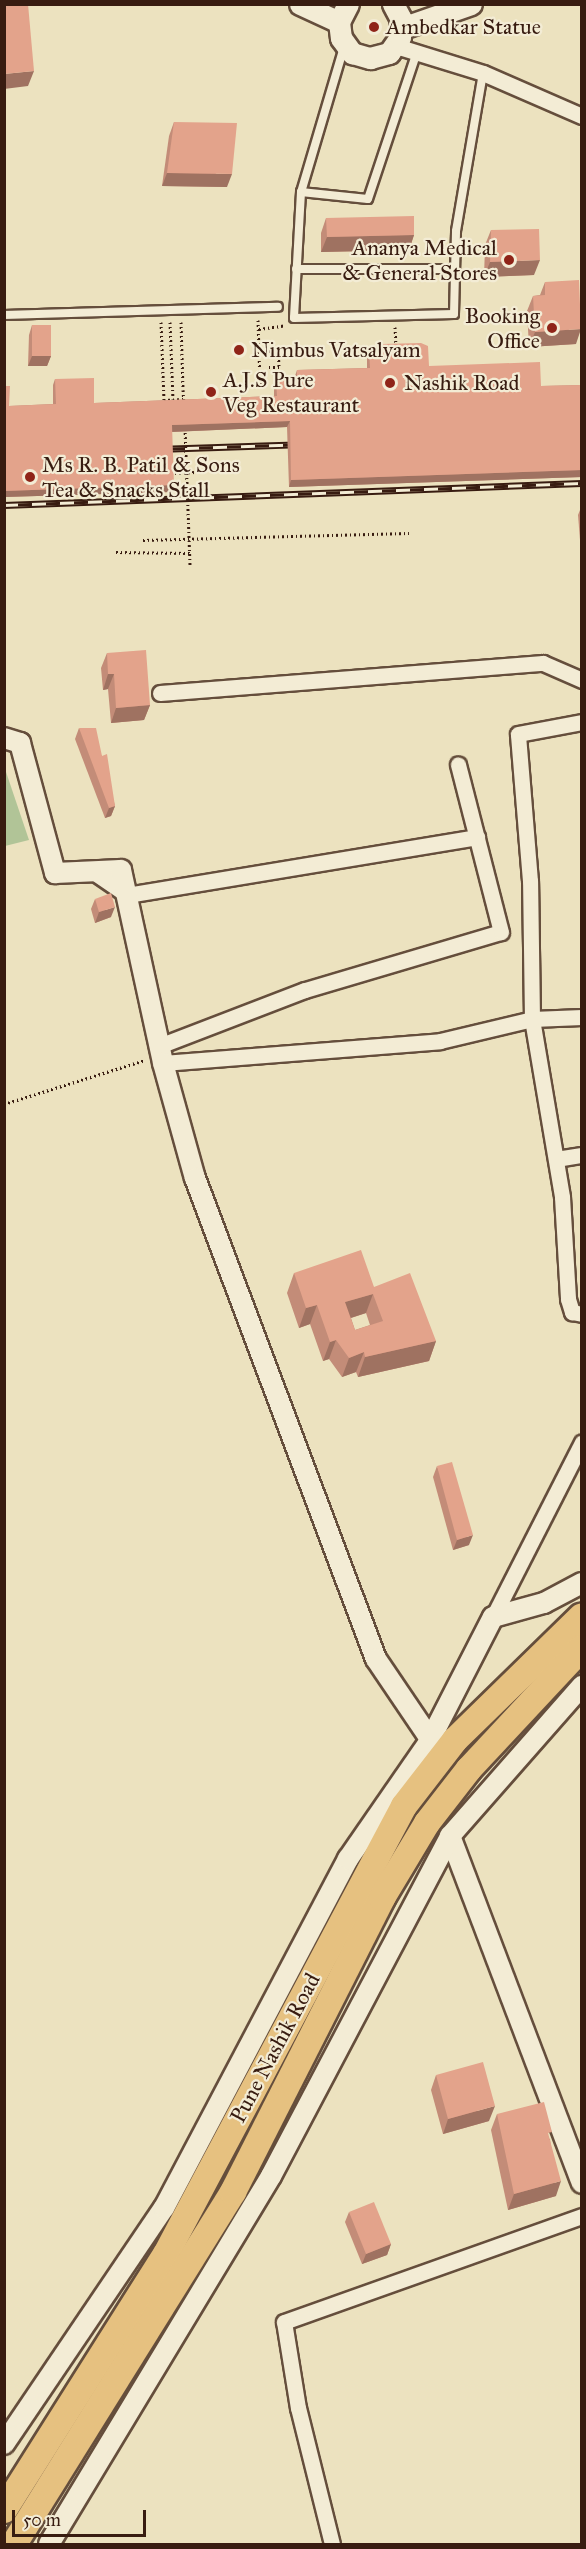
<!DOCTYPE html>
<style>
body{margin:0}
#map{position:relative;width:586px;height:2549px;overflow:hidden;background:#ece2bf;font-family:"IM FELL Great Primer",serif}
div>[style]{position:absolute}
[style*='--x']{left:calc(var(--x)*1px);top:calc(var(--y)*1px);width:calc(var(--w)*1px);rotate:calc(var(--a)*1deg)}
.green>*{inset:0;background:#b1c497}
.path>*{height:3px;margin-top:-1.5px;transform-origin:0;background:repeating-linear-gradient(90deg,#381c11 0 1.5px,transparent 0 4.5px)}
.roads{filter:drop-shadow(2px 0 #654e3c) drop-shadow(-2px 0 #654e3c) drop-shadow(0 2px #654e3c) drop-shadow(0 -2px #654e3c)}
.service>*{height:8px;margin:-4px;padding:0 4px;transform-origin:4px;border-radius:4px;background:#f3ecd5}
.minor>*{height:15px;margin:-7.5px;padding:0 7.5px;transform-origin:7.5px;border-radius:7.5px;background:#f3ecd5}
.tertiary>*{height:20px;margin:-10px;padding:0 10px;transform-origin:10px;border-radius:10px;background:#f3ecd5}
.secondary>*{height:21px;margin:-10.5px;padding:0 10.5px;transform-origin:10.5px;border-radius:10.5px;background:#f3ecd5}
.trunk>*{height:26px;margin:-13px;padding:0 13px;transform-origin:13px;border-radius:13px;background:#e6c180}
.rail>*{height:7px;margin-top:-3.5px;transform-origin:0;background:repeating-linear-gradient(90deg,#f3ecd5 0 14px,#381c11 0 28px);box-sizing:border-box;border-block:2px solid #381c11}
.path-bridge>*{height:3px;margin-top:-1.5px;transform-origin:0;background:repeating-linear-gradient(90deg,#381c11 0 1.5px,transparent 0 4.5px)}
.wall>*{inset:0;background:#c38c78}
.shaded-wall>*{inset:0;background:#9f7261}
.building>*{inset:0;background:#e3a38b}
.dots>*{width:16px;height:16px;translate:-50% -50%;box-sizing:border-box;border:3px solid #f3ecd5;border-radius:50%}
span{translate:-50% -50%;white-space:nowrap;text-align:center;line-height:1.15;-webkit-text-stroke:4.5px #f3ecd5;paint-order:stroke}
.poi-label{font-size:22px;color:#381c11}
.left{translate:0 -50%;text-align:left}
.right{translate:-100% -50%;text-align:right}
.street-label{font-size:22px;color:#381c11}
.frame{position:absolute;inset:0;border:6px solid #381c11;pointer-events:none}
.scale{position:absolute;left:12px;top:2510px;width:134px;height:27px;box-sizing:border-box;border:3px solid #381c11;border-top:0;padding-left:8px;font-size:18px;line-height:21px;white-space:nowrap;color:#381c11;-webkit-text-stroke:4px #f3ecd5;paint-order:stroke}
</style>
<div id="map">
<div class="green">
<i style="clip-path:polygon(4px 766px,29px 840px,5px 846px,4px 846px)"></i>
</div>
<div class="path">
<i style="--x:258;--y:320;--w:65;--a:88.2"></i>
<i style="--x:161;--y:322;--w:78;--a:87.8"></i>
<i style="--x:164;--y:400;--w:20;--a:-3"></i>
<i style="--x:170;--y:322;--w:77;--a:87.8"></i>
<i style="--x:181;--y:322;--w:68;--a:88.3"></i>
<i style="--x:395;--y:327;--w:20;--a:87"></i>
<i style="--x:259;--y:329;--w:27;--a:-8"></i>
<i style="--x:260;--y:351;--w:18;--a:0"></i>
<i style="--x:278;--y:351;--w:16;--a:86"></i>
<i style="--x:279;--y:367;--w:13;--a:180"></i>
<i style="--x:170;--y:473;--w:26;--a:-2"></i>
<i style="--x:143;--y:540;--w:266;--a:-1.5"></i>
<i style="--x:116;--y:552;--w:74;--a:0.8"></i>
<i style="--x:4;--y:1104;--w:148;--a:-17.3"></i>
</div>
<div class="roads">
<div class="service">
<i style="--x:344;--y:47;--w:151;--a:106.5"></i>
<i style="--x:301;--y:192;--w:126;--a:93.2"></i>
<i style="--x:294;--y:318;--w:160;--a:-1.4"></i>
<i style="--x:454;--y:314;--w:83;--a:-88.6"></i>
<i style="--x:456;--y:231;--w:160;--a:-80.3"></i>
<i style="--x:301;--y:192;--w:67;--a:6"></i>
<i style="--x:368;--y:199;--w:155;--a:-71.6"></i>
<i style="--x:296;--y:269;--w:157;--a:0"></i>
<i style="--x:4;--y:315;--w:274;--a:-1.7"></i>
</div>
<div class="minor">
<i style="--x:396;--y:46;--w:91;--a:17.2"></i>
<i style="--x:483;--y:73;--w:108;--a:23.5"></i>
<i style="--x:160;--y:693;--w:384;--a:-4.5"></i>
<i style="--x:543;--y:663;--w:43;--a:23.6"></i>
<i style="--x:92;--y:871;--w:42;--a:34.4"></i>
<i style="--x:127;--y:895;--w:355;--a:-9.4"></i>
<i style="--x:582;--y:1017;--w:50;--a:177.7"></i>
<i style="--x:532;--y:1019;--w:181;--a:80.4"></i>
<i style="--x:562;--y:1197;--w:102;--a:86.6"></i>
<i style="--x:568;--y:1299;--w:14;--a:73"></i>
<i style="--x:572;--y:1312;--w:10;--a:11"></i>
<i style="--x:159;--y:1046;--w:156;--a:-21"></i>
<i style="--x:305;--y:990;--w:204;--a:-16.5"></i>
<i style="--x:501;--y:932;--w:173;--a:-104.4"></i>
<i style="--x:163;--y:1063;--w:278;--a:-4.5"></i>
<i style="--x:440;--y:1041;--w:95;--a:-13.4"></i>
<i style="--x:532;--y:1019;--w:138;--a:-90.8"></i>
<i style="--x:530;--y:881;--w:147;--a:-94.7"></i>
<i style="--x:518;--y:734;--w:65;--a:-10.6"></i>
<i style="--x:556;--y:1159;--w:26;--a:-9"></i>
<i style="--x:493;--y:1617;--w:196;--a:-63"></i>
<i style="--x:332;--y:2544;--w:140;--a:-104"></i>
<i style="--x:298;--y:2408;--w:87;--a:-99.2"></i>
<i style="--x:284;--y:2322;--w:316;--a:-19.6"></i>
</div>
<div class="tertiary">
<i style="--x:4;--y:738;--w:17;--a:17"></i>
<i style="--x:20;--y:743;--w:135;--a:74.9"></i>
<i style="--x:55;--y:873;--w:66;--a:-2.6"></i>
<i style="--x:121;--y:870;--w:198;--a:77.7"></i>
<i style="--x:163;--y:1063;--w:119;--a:74.5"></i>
<i style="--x:195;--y:1178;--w:514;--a:69.38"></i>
<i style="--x:376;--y:1659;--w:116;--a:55.9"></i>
<i style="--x:450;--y:1836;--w:371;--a:69.2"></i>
<i style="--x:4;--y:2444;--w:285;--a:-55.9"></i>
<i style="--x:164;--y:2208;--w:395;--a:-62.2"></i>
<i style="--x:348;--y:1859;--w:142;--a:-55.3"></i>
<i style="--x:429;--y:1742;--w:140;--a:-62.9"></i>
<i style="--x:493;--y:1617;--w:53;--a:-15.4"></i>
<i style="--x:544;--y:1603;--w:43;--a:-27.8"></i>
<i style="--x:49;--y:2544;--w:430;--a:-58.9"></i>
<i style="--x:271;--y:2176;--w:384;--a:-62.2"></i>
<i style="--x:450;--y:1836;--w:200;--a:-48.7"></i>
</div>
<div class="secondary">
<i style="--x:300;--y:4;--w:43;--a:24.8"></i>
<i style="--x:348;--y:4;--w:20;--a:117"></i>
<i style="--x:339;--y:22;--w:16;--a:83"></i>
<i style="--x:341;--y:38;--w:19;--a:54"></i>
<i style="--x:352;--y:53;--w:19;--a:16"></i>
<i style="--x:370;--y:58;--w:20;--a:-15"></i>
<i style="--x:389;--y:53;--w:19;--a:-55"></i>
<i style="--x:400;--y:37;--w:18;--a:-87"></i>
<i style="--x:401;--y:19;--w:17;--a:-118"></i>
<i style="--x:402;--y:28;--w:73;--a:-19.2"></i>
</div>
<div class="trunk">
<i style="--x:4;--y:2510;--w:303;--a:-57.7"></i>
<i style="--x:166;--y:2254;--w:507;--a:-62.02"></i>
<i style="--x:404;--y:1806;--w:83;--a:-52.3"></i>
<i style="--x:455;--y:1740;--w:177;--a:-44.3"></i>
<i style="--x:14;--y:2544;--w:415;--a:-58.1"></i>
<i style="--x:233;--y:2192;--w:330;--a:-63.1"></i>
<i style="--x:382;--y:1898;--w:87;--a:-59"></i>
<i style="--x:427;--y:1823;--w:68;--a:-52.1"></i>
<i style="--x:469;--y:1769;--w:166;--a:-47"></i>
</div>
</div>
<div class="rail">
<i style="--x:157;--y:449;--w:147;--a:-1.9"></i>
<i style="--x:4;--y:505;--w:578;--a:-2.18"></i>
</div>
<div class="path-bridge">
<i style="--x:183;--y:390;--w:13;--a:86"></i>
<i style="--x:185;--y:428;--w:139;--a:87.9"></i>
</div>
<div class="wall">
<i style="clip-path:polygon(174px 122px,227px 187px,162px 186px,169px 136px)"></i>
<i style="clip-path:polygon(326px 218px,414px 235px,409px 250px,321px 252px,321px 233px)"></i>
<i style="clip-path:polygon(491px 230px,534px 275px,484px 277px,485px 245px)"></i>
<i style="clip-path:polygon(545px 282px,576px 344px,529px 347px,527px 311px,533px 296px,540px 295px)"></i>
<i style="clip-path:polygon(32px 325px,51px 356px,47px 366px,28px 366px,29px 335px)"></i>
<i style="clip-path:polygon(369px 349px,429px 366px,541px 386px,582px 385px,582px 477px,289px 487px,287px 427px,172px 432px,171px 492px,4px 497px,4px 386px,9px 406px,53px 404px,53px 385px,55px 379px,94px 403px,274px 396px,274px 386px,276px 379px,294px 379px,297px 370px,367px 368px,367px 355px)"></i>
<i style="clip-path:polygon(582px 509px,582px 540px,580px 540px,578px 515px,580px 510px)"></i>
<i style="clip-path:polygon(107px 653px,150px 705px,144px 720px,111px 723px,108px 689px,103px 690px,101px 668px)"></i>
<i style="clip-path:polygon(79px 728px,102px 756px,115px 806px,111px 816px,105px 818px,75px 739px)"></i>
<i style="clip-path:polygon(95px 899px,111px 917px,95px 923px,91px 909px)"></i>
<i style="clip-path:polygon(evenodd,294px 1273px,374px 1287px,436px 1341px,429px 1361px,358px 1377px,356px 1372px,342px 1377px,329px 1359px,323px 1361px,310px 1324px,299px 1328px,287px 1293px,294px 1273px,366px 1313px,370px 1325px,355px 1330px,351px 1318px,366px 1313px)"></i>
<i style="clip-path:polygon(437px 1466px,469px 1545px,453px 1550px,433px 1477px)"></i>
<i style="clip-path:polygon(436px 2075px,489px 2121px,443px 2134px,431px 2090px)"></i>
<i style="clip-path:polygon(497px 2114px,550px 2139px,556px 2196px,508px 2210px,491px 2130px)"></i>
<i style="clip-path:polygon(349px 2212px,391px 2244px,387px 2255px,362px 2264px,345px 2222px)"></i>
</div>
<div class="shaded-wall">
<i style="clip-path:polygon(34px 71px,28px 86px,4px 89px,4px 74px)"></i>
<i style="clip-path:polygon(167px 173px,232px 174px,227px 187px,162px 186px)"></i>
<i style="clip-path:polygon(414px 235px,409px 250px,321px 252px,327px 237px)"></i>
<i style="clip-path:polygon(540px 260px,534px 275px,484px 277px,490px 262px)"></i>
<i style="clip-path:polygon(581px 329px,576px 344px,529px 347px,535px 332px)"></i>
<i style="clip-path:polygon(32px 356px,51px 356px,47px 366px,28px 366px)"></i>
<i style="clip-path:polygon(290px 421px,287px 427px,169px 432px,172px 425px)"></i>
<i style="clip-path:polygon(582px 470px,582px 477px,289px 487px,291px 480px)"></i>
<i style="clip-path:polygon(174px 485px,171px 492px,4px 497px,4px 491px)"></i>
<i style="clip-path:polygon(108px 674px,114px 674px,108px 689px,103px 690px)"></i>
<i style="clip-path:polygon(150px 705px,144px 720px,111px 723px,116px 708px)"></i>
<i style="clip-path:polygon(115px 806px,111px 816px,105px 818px,109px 808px)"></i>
<i style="clip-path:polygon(115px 907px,111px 917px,95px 923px,99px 912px)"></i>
<i style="clip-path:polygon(373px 1294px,366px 1313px,338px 1322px,345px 1302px)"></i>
<i style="clip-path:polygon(317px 1305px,310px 1324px,299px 1328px,306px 1308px)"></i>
<i style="clip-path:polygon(336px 1340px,329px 1359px,323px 1361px,330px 1342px)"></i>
<i style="clip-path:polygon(436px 1341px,429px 1361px,358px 1377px,365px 1357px)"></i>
<i style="clip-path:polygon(364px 1352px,356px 1372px,342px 1377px,349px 1358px)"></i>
<i style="clip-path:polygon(473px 1535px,469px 1545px,453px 1550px,457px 1540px)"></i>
<i style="clip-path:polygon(495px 2106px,489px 2121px,443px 2134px,448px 2119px)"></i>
<i style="clip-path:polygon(561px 2181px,556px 2196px,508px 2210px,514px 2194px)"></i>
<i style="clip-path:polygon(391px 2244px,387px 2255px,362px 2264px,366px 2254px)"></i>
</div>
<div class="building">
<i style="clip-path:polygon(4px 4px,28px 4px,34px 71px,4px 74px)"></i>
<i style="clip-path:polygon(174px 122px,237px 123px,232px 174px,167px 173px)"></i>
<i style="clip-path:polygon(414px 216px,414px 235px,327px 237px,326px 218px)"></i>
<i style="clip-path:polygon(539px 229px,540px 260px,490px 262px,491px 230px)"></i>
<i style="clip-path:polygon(579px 280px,581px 329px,535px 332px,533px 296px,545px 295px,545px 282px)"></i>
<i style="clip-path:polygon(32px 325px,51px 325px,51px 356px,32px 356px)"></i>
<i style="clip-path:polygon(421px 343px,428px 346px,429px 366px,540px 362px,541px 386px,582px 385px,582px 470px,291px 480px,290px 421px,172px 425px,174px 485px,4px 491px,4px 386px,10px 386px,9px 406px,56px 404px,55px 379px,94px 378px,94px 403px,277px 396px,276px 379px,297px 378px,297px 370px,370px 368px,369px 349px,382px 344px)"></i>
<i style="clip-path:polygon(582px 509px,582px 532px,580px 510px)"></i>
<i style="clip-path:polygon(146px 650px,150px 705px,116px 708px,114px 674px,108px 674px,107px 653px)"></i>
<i style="clip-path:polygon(79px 728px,96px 728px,102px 756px,107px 754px,115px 806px,109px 808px)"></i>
<i style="clip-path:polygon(111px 893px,115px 907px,99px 912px,95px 899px)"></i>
<i style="clip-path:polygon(evenodd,361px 1250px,374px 1287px,410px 1273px,436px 1341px,365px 1357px,364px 1352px,349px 1358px,336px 1340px,330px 1342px,317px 1305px,306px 1308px,294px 1273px,361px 1250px,373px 1294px,383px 1321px,355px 1330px,345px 1302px,373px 1294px)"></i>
<i style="clip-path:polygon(452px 1462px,473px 1535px,457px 1540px,437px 1466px)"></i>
<i style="clip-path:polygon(483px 2062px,495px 2106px,448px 2119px,436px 2075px)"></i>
<i style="clip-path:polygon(544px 2102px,552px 2132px,548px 2133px,561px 2181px,514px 2194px,497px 2114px)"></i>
<i style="clip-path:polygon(374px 2202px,391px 2244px,366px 2254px,349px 2212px)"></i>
</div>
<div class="dots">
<i style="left:374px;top:27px;background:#8f2418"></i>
<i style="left:509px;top:260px;background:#8f2418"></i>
<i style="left:552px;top:328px;background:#8f2418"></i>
<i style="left:239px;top:350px;background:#8f2418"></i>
<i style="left:390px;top:383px;background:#8f2418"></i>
<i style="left:211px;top:392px;background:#8f2418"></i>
<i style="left:30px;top:477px;background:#8f2418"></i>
</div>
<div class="poi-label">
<span class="left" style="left:386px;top:27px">Ambedkar Statue</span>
<span class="right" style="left:497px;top:260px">Ananya Medical<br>&amp; General Stores</span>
<span class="right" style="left:540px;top:328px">Booking<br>Office</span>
<span class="left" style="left:251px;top:350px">Nimbus Vatsalyam</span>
<span class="left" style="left:223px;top:392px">A.J.S Pure<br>Veg Restaurant</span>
<span class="left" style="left:404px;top:383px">Nashik Road</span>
<span class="left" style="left:42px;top:477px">Ms R. B. Patil &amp; Sons<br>Tea &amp; Snacks Stall</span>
</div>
<div class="street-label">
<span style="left:275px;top:2048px;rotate:-62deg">Pune Nashik Road</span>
</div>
<div class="frame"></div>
<div class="scale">50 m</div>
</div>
